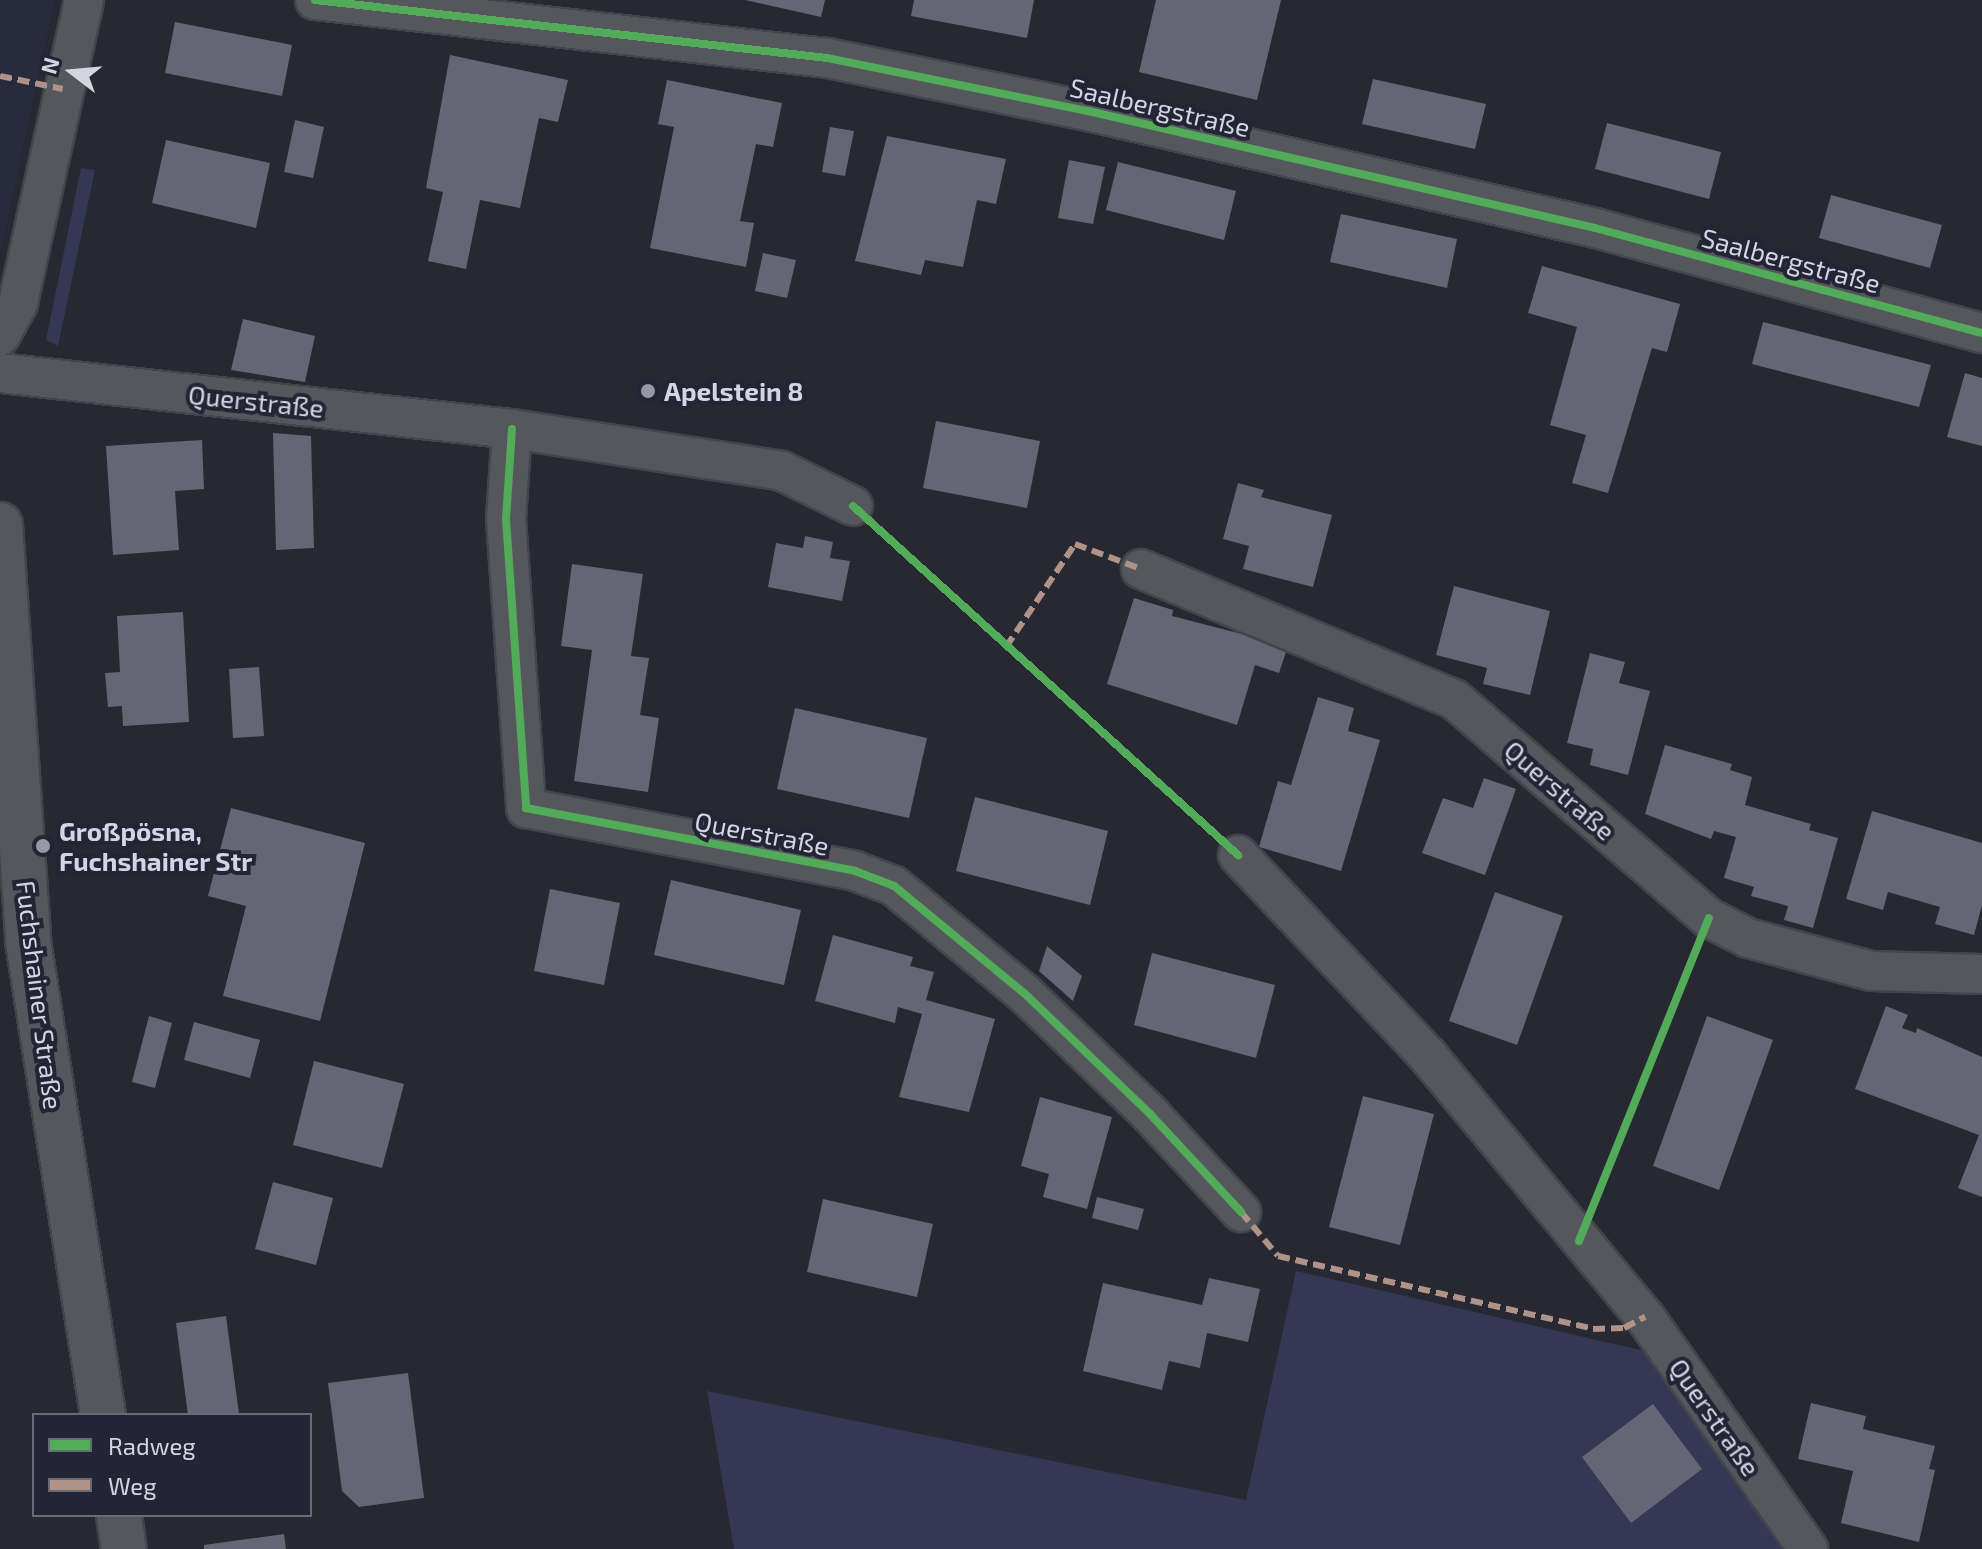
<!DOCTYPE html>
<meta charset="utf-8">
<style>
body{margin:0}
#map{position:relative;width:1982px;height:1549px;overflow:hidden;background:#272831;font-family:"Exo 2",sans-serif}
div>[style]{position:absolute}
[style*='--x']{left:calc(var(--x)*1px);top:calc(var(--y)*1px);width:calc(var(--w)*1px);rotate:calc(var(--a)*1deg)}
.built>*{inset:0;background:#282a3e}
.green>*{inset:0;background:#353854}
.building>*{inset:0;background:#646675}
.roads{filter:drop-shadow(2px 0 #43454d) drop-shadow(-2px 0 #43454d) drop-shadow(0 2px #43454d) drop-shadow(0 -2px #43454d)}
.minor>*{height:38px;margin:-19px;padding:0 19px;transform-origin:19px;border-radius:19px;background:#56575d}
.tertiary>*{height:44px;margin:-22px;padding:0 22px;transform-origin:22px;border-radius:22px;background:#56575d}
.quiet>*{height:6px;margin-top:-3px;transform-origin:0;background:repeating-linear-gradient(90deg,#af9288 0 12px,transparent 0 18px)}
.cycleway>*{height:8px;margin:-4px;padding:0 4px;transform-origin:4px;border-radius:4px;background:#51ab58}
.dots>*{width:22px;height:22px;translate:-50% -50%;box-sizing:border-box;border:4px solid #232435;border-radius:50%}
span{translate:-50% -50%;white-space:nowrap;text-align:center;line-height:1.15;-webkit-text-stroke:8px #232435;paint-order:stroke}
.street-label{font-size:26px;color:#d3d5e0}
.poi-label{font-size:26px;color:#d3d5e0;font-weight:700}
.left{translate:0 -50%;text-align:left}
.legend{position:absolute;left:32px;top:1413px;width:280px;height:104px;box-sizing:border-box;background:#232435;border:2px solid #696b79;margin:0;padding:10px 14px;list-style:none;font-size:24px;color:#d3d5e0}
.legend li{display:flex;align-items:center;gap:16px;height:40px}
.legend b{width:40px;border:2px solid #696b79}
.north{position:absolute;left:32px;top:32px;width:80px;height:80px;-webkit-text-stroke:6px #232435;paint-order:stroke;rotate:286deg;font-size:22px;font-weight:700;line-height:32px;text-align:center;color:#d3d5e0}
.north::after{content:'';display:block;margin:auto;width:28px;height:36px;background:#d3d5e0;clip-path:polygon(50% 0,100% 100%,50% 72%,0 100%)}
</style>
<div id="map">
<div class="built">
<i style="clip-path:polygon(0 0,55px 0,0 255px)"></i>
</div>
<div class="green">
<i style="clip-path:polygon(81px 168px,95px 170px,58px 346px,46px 340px)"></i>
<i style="clip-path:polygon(1296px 1271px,1645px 1351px,1786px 1549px,734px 1549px,707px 1391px,1246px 1500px)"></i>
</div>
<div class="building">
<i style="clip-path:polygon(745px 0,825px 0,821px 17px)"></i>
<i style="clip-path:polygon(914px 0,1034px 0,1027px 38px,911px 16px)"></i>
<i style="clip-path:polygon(1156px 0,1281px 0,1257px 100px,1139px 72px)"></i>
<i style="clip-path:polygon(175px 22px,292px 45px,282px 96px,165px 73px)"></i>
<i style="clip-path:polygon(450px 55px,568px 80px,558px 122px,539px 118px,520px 208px,480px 200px,466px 269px,428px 261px,443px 192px,426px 188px)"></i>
<i style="clip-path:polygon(1373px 79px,1486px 104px,1475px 149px,1362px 124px)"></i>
<i style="clip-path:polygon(667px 80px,782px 103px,773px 147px,756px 144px,740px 221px,754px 223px,746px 267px,650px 248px,674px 127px,658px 124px)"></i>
<i style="clip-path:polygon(295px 120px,324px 127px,313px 178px,284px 172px)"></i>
<i style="clip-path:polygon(1607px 123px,1721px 152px,1709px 199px,1595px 169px)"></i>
<i style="clip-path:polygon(830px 127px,854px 131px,845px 176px,822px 172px)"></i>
<i style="clip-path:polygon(887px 136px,1006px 159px,996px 204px,977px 200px,963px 267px,925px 260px,921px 275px,855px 261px)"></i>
<i style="clip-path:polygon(166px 140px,270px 163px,256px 228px,152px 203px)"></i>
<i style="clip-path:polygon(1069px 160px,1105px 167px,1093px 224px,1058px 218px)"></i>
<i style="clip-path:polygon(1118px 162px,1236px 191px,1224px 240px,1106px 210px)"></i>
<i style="clip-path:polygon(1831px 195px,1942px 225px,1930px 268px,1819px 238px)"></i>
<i style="clip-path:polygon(1341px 214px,1457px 239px,1447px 288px,1330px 262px)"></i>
<i style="clip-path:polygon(763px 253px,796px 260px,787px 298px,755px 291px)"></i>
<i style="clip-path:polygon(1542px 266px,1680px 304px,1667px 352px,1652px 348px,1608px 493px,1572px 483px,1586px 435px,1550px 425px,1577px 327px,1528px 313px)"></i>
<i style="clip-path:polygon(243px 319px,315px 336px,305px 382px,231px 370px)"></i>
<i style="clip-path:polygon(1763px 322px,1931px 365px,1919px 407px,1752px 364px)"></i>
<i style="clip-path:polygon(1965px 373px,1982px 378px,1982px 446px,1947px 437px)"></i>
<i style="clip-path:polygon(936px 421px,1040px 441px,1027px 508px,923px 488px)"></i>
<i style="clip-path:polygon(273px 433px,311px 436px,314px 548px,276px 550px)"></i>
<i style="clip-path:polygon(202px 440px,204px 489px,175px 491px,179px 550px,113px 555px,106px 446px)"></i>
<i style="clip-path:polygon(1238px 483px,1264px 490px,1261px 497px,1332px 515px,1313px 587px,1243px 569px,1249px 546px,1223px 539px)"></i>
<i style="clip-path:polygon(805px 536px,833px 542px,830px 558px,850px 561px,842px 601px,768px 587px,776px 543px,803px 548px)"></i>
<i style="clip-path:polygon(572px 564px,643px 574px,631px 656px,649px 658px,640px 715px,659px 718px,648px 792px,574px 781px,592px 650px,561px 646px)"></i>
<i style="clip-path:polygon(1454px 586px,1550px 611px,1530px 695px,1483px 684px,1487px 668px,1436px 655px)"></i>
<i style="clip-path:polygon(1134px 598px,1173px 610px,1172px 616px,1288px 646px,1279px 673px,1255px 665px,1237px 725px,1107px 684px)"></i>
<i style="clip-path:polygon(183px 612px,189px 722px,123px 726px,122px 706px,108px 707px,105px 673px,120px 672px,117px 616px)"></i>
<i style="clip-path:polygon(1590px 653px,1625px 662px,1619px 683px,1650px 691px,1628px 775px,1590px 765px,1593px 749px,1567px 743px)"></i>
<i style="clip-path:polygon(259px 667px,264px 736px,233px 738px,229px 669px)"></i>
<i style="clip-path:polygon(1318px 697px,1354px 708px,1348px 731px,1380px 740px,1341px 871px,1259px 847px,1278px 781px,1291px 785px)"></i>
<i style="clip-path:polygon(795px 708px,927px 738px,909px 818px,777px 789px)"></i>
<i style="clip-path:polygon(1665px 745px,1732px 764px,1730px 770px,1752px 777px,1745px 805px,1811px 824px,1809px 830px,1838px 838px,1813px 928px,1784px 920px,1788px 906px,1751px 896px,1754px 887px,1724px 878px,1736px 837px,1714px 831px,1711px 839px,1645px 814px)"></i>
<i style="clip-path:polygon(1484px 778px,1516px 789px,1485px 875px,1422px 853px,1443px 798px,1473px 808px)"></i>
<i style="clip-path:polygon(975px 797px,1108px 831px,1090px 905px,956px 871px)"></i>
<i style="clip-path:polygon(231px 808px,365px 843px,320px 1021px,223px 996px,246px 906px,208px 896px)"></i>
<i style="clip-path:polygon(1872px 811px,1982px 843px,1982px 905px,1974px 935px,1935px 924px,1940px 907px,1888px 892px,1883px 910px,1846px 899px)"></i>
<i style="clip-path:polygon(671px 880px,801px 910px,784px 985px,654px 955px)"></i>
<i style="clip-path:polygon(550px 889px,620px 903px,604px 985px,534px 971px)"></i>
<i style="clip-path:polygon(1495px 892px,1563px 916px,1517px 1045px,1449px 1021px)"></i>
<i style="clip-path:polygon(833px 935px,913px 957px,910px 966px,934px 972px,926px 1000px,995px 1019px,969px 1112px,899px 1097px,922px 1014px,898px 1007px,895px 1023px,815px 1001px)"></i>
<i style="clip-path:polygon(1047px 946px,1082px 976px,1073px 1001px,1039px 971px)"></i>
<i style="clip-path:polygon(1152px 953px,1275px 985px,1256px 1058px,1134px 1025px)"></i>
<i style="clip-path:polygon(1886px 1006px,1908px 1015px,1902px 1028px,1916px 1033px,1917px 1028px,1982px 1057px,1982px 1197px,1958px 1188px,1979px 1135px,1855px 1089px)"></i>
<i style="clip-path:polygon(149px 1016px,172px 1023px,155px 1088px,132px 1082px)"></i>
<i style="clip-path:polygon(1707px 1016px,1773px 1040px,1719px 1190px,1653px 1166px)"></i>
<i style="clip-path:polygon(194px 1022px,260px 1040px,250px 1078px,184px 1060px)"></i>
<i style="clip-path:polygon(314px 1061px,404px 1084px,382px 1168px,293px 1145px)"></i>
<i style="clip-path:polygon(1363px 1096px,1434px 1114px,1400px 1245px,1329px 1227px)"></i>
<i style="clip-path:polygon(1040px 1097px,1112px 1117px,1087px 1209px,1043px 1197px,1049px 1174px,1021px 1166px)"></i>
<i style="clip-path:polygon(273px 1182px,333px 1198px,316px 1265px,255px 1249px)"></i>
<i style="clip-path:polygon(1097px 1197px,1144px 1209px,1138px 1230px,1092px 1218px)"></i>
<i style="clip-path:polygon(823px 1199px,933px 1224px,917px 1297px,807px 1272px)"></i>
<i style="clip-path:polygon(1209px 1278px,1260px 1289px,1248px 1342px,1207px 1333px,1200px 1368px,1169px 1361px,1162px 1390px,1083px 1371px,1103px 1283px,1202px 1305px)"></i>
<i style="clip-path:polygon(226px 1316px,239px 1414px,188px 1415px,176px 1323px)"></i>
<i style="clip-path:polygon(408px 1373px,424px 1498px,359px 1507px,342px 1491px,328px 1383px)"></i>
<i style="clip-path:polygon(1811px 1403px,1866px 1416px,1863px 1429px,1935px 1446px,1929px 1469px,1935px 1470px,1919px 1542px,1841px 1523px,1853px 1471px,1798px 1459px)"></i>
<i style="clip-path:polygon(1653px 1404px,1702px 1469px,1631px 1523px,1582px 1457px)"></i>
<i style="clip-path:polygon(284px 1534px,286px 1549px,204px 1549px,204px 1545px)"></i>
</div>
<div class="roads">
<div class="minor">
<i style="--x:315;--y:0;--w:515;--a:6.46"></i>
<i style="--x:827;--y:58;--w:266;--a:11.5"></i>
<i style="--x:1088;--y:111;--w:520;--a:12.99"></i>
<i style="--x:1595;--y:228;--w:401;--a:15.2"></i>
<i style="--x:0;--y:336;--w:38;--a:-61"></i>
<i style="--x:18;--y:303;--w:310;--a:-77.7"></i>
<i style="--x:0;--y:373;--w:515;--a:6.24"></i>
<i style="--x:512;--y:429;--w:273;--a:8.8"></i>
<i style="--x:782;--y:471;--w:79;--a:26.2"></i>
<i style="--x:512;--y:429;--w:90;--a:93.8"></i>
<i style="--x:506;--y:519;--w:290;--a:86"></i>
<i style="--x:526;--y:808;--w:335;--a:10.8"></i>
<i style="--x:855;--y:871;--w:42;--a:21"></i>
<i style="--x:894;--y:886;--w:168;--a:39.5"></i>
<i style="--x:1024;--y:993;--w:175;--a:43.8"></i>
<i style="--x:1150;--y:1114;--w:134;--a:47.1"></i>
<i style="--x:1141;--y:569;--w:339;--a:22.6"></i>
<i style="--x:1454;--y:699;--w:336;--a:40.7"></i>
<i style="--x:1709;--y:918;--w:44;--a:27.1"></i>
<i style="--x:1748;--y:938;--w:127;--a:15"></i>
<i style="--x:1871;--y:971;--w:111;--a:1.5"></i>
<i style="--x:1238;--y:855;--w:277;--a:46.6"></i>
<i style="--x:1428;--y:1056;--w:339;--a:50.3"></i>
<i style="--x:1645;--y:1317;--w:284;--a:54.9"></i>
</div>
<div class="tertiary">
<i style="--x:0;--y:525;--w:417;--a:86.1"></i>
<i style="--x:28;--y:941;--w:480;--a:81"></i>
<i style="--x:119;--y:1515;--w:34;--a:82"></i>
</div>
</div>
<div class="quiet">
<i style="--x:0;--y:76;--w:64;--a:11.7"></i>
<i style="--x:1006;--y:647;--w:124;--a:-56.2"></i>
<i style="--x:1075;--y:544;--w:71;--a:20.7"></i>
<i style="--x:1241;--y:1212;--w:57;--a:49.9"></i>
<i style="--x:1278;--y:1256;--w:323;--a:13"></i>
<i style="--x:1593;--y:1329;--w:31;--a:-2"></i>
<i style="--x:1624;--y:1328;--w:24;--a:-28"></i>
</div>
<div class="cycleway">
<i style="--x:315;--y:0;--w:515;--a:6.46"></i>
<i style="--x:827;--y:58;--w:266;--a:11.5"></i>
<i style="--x:1088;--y:111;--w:520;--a:12.99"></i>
<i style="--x:1595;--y:228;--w:401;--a:15.2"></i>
<i style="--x:512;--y:429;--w:90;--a:93.8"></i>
<i style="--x:506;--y:519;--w:290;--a:86"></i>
<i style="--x:526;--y:808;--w:335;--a:10.8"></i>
<i style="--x:855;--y:871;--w:42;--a:21"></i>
<i style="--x:894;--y:886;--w:168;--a:39.5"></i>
<i style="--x:1024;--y:993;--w:175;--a:43.8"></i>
<i style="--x:1150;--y:1114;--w:134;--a:47.1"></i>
<i style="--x:853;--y:506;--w:520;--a:42.19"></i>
<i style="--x:1579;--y:1241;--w:348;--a:-68.1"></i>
</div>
<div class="dots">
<i style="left:648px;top:391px;background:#9798a3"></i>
<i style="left:43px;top:846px;background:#9798a3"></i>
</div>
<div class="street-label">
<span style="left:1160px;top:107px;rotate:13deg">Saalbergstraße</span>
<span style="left:1791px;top:260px;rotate:15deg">Saalbergstraße</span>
<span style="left:256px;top:401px;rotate:6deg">Querstraße</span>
<span style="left:1560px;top:790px;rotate:41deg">Querstraße</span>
<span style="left:762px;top:833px;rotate:11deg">Querstraße</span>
<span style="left:40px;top:995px;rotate:83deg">Fuchshainer Straße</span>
<span style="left:1715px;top:1417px;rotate:55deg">Querstraße</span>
</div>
<div class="poi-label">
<span class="left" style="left:664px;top:391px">Apelstein 8</span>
<span class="left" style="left:59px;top:846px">Großpösna,<br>Fuchshainer Str</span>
</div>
<ul class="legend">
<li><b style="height:10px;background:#51ab58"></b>Radweg</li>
<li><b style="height:10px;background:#af9288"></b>Weg</li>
</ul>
<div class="north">N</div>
</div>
